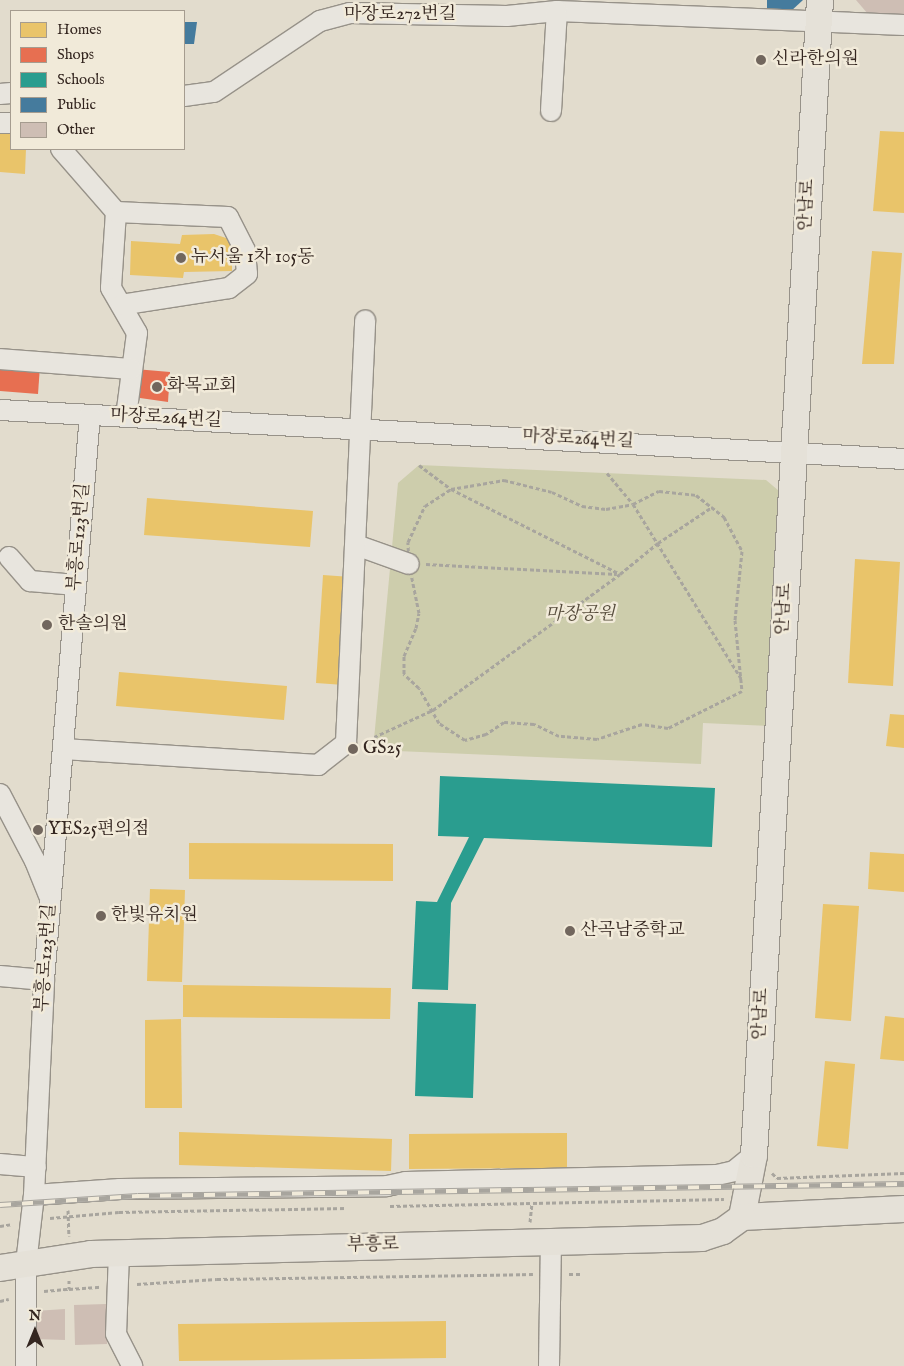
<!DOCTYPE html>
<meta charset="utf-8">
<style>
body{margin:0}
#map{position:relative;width:904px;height:1366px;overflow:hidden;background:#e2dccd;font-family:"IM FELL English","Noto Serif KR",serif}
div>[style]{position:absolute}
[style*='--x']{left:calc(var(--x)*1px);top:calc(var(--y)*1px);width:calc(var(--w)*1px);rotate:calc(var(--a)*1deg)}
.green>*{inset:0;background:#cdcdac}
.homes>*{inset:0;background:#e9c46a}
.shops>*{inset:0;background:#e76f51}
.schools>*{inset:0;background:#2a9d8f}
.public>*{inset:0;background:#457b9d}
.building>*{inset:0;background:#cebeb4}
.path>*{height:3px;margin-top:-1.5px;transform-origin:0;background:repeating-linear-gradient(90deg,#a8a59e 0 4px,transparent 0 6.5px)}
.roads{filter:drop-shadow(1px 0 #979289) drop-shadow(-1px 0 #979289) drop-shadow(0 1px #979289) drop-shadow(0 -1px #979289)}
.minor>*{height:20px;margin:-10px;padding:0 10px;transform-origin:10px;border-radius:10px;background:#e8e5de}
.major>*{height:26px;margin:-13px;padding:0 13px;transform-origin:13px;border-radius:13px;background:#e5e1d8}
.rail>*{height:5.5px;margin-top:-2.75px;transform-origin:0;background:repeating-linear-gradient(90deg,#f1ead9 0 11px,#a8a59e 0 22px);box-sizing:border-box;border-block:1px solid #a8a59e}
.dots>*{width:14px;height:14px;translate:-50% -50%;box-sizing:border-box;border:2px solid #f1ead9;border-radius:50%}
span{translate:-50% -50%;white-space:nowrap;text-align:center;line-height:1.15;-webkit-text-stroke:5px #f1ead9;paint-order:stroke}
.street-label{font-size:18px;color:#342620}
.poi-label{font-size:18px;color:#342620}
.left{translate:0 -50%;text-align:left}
.park-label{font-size:18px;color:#564c3c;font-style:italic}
.legend{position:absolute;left:10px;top:10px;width:175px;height:140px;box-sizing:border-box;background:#f1ead9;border:1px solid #a59c8f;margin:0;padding:6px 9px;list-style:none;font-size:15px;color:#342620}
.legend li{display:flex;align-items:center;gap:10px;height:25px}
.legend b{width:25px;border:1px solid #a59c8f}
.north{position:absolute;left:10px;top:1306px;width:50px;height:50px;-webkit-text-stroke:4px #f1ead9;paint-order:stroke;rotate:0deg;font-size:14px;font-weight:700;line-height:20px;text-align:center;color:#342620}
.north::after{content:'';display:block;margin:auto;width:18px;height:22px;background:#342620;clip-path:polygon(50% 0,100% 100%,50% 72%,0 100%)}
</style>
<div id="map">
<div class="green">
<i style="clip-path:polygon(419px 465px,766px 480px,779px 491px,769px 726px,703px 723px,701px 764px,373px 750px,398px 483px)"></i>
</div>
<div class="homes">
<i style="clip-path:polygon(880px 131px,904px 132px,904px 213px,873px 211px)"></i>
<i style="clip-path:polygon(0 132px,11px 133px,11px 149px,26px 149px,25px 174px,0 172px)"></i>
<i style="clip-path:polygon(214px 234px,232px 240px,232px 271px,184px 272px,183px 278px,130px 275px,131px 241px,180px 244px,182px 235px)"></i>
<i style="clip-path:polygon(872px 251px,902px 253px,894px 364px,862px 364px)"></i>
<i style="clip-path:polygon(147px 498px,313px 511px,310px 547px,144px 535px)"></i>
<i style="clip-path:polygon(855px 559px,900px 562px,893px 686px,848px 683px)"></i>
<i style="clip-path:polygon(323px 575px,351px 577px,344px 685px,316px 683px)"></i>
<i style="clip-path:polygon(119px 672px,287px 686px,284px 720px,116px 706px)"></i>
<i style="clip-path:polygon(890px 714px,904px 715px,904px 748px,886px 746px)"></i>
<i style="clip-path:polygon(189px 843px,393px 844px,393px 881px,189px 879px)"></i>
<i style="clip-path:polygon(870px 852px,904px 854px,904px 892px,868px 889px)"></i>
<i style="clip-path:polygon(150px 889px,185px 890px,182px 982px,147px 981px)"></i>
<i style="clip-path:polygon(823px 904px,859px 906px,851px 1021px,815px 1018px)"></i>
<i style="clip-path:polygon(183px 985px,391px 988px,390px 1019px,183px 1017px)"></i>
<i style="clip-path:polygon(885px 1016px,904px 1018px,904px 1061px,880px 1059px)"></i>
<i style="clip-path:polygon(181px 1019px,182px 1108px,145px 1108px,145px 1020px)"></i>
<i style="clip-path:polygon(825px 1061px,855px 1064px,848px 1149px,817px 1146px)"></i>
<i style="clip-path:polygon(179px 1132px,392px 1139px,391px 1171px,179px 1165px)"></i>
<i style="clip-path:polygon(567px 1133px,567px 1168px,409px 1169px,409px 1134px)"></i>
<i style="clip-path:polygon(446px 1321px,446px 1358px,179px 1361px,178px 1324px)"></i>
</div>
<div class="shops">
<i style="clip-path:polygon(0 364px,40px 366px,38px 394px,0 391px)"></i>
<i style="clip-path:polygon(135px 369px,170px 372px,168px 402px,133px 397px)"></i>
</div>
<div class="schools">
<i style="clip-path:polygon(440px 776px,715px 788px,712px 847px,484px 838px,451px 903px,448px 990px,412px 989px,416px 901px,437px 902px,469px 837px,438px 836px)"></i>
<i style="clip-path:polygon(418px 1002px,476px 1004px,473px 1098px,415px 1096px)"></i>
</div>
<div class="public">
<i style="clip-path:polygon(767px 0,803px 0,790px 12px,767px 12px)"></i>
<i style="clip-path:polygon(184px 22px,197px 22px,194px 44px,184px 44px)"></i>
</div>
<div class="building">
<i style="clip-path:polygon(856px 0,904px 0,904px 23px,874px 21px)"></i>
<i style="clip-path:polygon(106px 1304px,107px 1344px,75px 1345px,74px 1305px)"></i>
<i style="clip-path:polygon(65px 1309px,65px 1340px,35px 1339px,35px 1311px)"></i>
</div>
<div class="path">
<i style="--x:419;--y:465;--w:40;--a:37"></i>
<i style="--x:451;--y:489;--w:189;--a:26.7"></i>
<i style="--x:607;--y:473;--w:40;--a:50"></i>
<i style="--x:633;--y:504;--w:207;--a:58.2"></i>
<i style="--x:504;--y:480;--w:49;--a:14"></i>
<i style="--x:552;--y:492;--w:33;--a:25"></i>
<i style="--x:582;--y:506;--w:24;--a:7"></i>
<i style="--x:606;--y:509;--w:27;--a:-10"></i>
<i style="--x:633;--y:504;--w:29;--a:-27"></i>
<i style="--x:659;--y:491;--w:37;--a:6"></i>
<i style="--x:696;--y:495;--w:36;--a:38"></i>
<i style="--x:724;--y:517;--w:38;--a:62"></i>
<i style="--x:742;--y:551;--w:69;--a:95.8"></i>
<i style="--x:735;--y:620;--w:71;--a:84.4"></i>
<i style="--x:742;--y:691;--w:83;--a:153.4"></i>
<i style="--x:668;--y:728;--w:26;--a:-171"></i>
<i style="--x:642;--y:724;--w:47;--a:161.6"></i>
<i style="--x:597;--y:739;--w:38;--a:-175"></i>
<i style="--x:559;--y:736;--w:28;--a:-154"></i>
<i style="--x:534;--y:724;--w:30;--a:-176"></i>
<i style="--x:504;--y:722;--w:22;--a:146"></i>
<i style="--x:486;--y:734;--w:22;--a:164"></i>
<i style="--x:465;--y:740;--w:31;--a:-147"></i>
<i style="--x:439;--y:723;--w:40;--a:-119.7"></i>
<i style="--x:419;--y:688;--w:21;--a:-137"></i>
<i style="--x:404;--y:674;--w:18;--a:-90"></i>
<i style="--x:404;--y:656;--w:30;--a:-67"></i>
<i style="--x:416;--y:628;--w:15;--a:-79"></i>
<i style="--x:419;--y:613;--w:50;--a:-101.5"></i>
<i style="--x:409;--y:564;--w:22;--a:-93"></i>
<i style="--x:408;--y:542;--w:40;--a:-65"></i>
<i style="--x:425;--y:506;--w:31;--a:-33"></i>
<i style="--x:451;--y:489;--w:54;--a:-9.6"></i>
<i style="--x:426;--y:564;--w:191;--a:3"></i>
<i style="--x:374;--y:737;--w:65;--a:-24.6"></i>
<i style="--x:433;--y:710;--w:231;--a:-36"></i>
<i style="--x:620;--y:574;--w:49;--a:-39.2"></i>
<i style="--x:658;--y:543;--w:65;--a:-33.7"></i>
<i style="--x:772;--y:1173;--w:7;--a:45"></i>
<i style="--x:777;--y:1178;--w:127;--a:-2.3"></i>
<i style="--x:390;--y:1206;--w:334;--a:-1.2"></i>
<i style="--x:68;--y:1210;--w:26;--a:88"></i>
<i style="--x:50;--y:1218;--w:69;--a:-5"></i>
<i style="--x:119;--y:1212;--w:227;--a:-1"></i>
<i style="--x:530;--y:1222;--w:19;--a:-84"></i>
<i style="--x:0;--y:1226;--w:12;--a:-9"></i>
<i style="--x:569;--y:1274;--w:12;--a:0"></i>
<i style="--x:69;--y:1280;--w:9;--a:90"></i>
<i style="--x:69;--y:1289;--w:32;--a:-4"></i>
<i style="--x:137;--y:1284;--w:80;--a:-3.6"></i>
<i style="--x:217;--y:1279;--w:316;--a:-0.9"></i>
<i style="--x:44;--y:1291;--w:25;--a:-5"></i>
<i style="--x:0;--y:1301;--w:9;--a:-13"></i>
</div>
<div class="roads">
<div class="minor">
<i style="--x:0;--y:94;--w:11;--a:-5"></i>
<i style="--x:184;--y:96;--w:30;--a:-8"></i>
<i style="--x:214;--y:92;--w:128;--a:-33.8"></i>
<i style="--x:320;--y:21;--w:31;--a:-15"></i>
<i style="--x:350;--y:13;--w:157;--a:1.1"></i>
<i style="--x:507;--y:16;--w:50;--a:-5.7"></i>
<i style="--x:557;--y:11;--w:347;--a:2.3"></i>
<i style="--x:551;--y:111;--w:100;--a:-86.6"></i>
<i style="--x:0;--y:123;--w:11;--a:0"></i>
<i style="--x:61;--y:149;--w:84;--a:48.9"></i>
<i style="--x:116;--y:212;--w:76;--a:93.8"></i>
<i style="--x:111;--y:288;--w:52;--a:60"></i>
<i style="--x:137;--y:333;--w:84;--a:97.5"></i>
<i style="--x:116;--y:212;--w:112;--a:2.6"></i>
<i style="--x:228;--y:217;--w:38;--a:63"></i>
<i style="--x:245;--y:251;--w:23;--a:85"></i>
<i style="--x:247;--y:274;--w:23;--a:142"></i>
<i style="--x:229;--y:288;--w:109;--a:171.1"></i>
<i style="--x:0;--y:359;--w:131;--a:4.4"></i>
<i style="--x:0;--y:410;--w:905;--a:3.1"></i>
<i style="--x:356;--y:545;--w:56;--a:19.7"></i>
<i style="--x:9;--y:557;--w:32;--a:49"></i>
<i style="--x:30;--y:581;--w:46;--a:5"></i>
<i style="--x:63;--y:749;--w:256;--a:3.6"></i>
<i style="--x:318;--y:765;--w:36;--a:-38"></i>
<i style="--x:346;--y:743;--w:423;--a:-87.4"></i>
<i style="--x:0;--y:794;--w:76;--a:62.4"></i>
<i style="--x:35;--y:861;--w:37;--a:68"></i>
<i style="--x:0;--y:976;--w:44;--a:5.2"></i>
<i style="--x:0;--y:1164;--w:36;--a:5"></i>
<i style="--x:34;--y:1195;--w:86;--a:-4"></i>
<i style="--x:120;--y:1189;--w:267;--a:-0.6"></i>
<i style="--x:387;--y:1186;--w:19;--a:-12"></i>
<i style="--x:406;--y:1182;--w:311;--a:-1.3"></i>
<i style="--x:717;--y:1175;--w:17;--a:-13"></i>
<i style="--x:734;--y:1171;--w:26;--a:-39"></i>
<i style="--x:119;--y:1253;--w:81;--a:92.1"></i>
<i style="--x:116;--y:1334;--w:36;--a:63"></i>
<i style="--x:26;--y:1366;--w:102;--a:-90"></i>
<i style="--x:26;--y:1264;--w:69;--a:-83.4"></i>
<i style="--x:34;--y:1195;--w:215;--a:-87.3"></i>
<i style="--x:44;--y:980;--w:567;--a:-85.35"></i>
<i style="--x:549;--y:1366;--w:125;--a:-89.1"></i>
</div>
<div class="major">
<i style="--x:742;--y:1217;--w:63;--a:-79"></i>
<i style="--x:754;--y:1155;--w:1157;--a:-86.73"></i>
<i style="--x:742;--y:1217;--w:162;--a:-2.8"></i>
<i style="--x:0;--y:1268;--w:92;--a:-8.7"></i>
<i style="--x:91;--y:1254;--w:611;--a:-1.5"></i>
<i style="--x:702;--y:1238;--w:22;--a:-18"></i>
<i style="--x:723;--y:1231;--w:24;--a:-36"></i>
</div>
</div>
<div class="rail">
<i style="--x:0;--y:1205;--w:138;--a:-3.7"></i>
<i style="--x:138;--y:1196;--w:766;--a:-0.9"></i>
</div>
<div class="dots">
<i style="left:761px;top:60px;background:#71665d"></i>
<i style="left:181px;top:258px;background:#71665d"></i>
<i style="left:157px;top:387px;background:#71665d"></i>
<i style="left:47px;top:625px;background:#71665d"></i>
<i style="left:353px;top:749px;background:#71665d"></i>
<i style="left:38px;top:830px;background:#71665d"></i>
<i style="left:101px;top:916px;background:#71665d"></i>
<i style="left:570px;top:931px;background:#71665d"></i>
</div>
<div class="street-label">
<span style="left:400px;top:15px">마장로272번길</span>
<span style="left:808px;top:205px;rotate:-87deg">안남로</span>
<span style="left:166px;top:419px;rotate:3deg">마장로264번길</span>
<span style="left:578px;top:440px;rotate:3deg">마장로264번길</span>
<span style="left:80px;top:537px;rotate:-85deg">부흥로123번길</span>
<span style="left:785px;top:609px;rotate:-87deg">안남로</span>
<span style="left:47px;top:958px;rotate:-86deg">부흥로123번길</span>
<span style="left:762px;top:1014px;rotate:-87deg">안남로</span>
<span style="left:373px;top:1246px;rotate:-1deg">부흥로</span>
</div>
<div class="poi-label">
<span class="left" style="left:772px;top:60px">신라한의원</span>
<span class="left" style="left:191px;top:258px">뉴서울 1차 105동</span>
<span class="left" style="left:167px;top:387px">화목교회</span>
<span class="left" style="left:58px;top:625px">한솔의원</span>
<span class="left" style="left:363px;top:749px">GS25</span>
<span class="left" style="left:48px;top:830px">YES25편의점</span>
<span class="left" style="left:111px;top:916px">한빛유치원</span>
<span class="left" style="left:580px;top:931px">산곡남중학교</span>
</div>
<div class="park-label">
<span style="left:580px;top:615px">마장공원</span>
</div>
<ul class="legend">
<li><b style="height:14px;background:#e9c46a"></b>Homes</li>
<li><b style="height:14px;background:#e76f51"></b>Shops</li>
<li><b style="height:14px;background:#2a9d8f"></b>Schools</li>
<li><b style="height:14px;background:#457b9d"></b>Public</li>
<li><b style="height:14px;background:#cebeb4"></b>Other</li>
</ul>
<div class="north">N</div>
</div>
